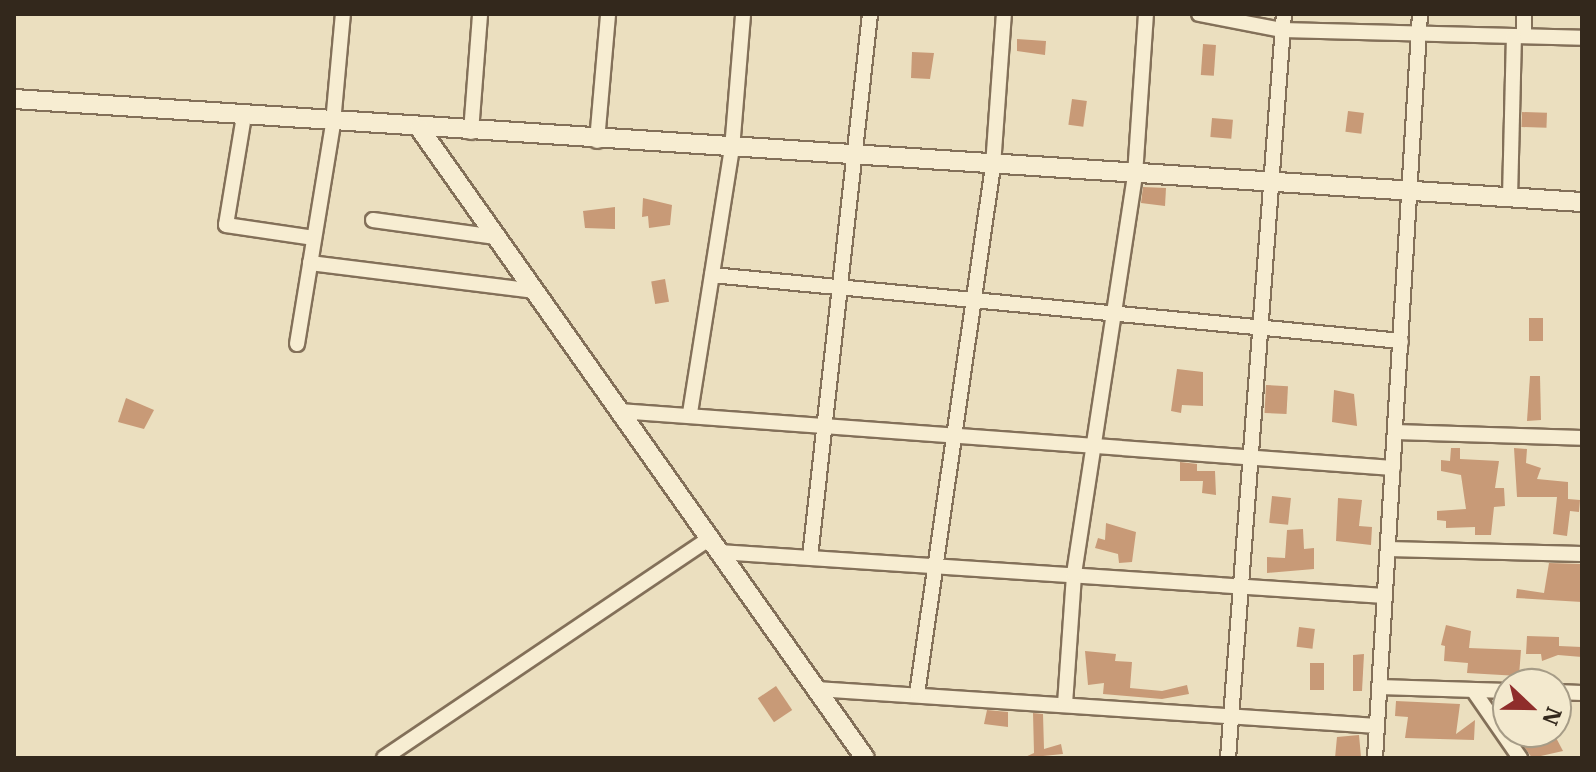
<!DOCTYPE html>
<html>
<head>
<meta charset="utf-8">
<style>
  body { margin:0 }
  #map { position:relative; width:1596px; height:772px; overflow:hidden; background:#ebdfbf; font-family:"IBM Plex Serif",serif }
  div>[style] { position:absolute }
  .building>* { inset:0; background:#c89a77; transform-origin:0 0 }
  .roads { filter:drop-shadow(2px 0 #837059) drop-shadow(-2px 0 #837059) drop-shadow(0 2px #837059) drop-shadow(0 -2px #837059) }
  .street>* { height:14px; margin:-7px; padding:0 7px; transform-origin:7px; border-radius:7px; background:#f7edd2 }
  .secondary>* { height:18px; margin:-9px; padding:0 9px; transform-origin:9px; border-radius:9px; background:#f7edd2 }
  span { translate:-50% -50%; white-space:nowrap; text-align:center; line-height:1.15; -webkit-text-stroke:7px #f3e9ce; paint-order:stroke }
  .frame { position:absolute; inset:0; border:16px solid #33281c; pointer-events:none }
  .north { position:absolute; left:1492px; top:668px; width:80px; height:80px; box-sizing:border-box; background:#f3e9ce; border:2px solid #a69c87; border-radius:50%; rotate:112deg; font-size:22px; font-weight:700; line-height:32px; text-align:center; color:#33281c }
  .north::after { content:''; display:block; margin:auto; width:28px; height:36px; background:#8f2d2b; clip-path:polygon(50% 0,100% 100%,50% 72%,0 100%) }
</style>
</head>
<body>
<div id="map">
  <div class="building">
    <div style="clip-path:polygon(1017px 39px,1046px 41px,1045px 55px,1017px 51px)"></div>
    <div style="left:1203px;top:44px;width:13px;height:31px;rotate:4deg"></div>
    <div style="clip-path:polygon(912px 52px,934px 53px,930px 79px,911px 78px)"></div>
    <div style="left:1072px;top:99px;width:15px;height:26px;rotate:8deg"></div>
    <div style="left:1348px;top:111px;width:16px;height:21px;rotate:7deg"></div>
    <div style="left:1522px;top:112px;width:25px;height:15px;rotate:2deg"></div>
    <div style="left:1212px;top:118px;width:21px;height:19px;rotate:5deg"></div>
    <div style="clip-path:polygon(1143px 187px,1166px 188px,1165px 206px,1141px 203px)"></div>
    <div style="clip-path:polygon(643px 198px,672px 205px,670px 225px,649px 228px,648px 216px,642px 217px)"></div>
    <div style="clip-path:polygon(615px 207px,615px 229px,585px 228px,583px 211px)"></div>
    <div style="left:665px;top:279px;width:23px;height:14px;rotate:80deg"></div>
    <div style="left:1529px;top:318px;width:14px;height:23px"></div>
    <div style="clip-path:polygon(1177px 369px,1203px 372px,1203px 406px,1182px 405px,1181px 413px,1171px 411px)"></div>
    <div style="clip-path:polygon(1530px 376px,1540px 376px,1541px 420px,1527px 421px)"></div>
    <div style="left:1266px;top:385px;width:22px;height:28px;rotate:3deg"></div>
    <div style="clip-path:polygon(1334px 390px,1354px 394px,1357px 426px,1332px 422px)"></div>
    <div style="clip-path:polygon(126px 398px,154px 410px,144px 429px,118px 422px)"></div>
    <div style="clip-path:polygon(1451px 448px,1460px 448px,1460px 459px,1499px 461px,1495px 488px,1504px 488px,1505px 506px,1494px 507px,1491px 535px,1475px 535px,1475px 527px,1446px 528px,1446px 521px,1437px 520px,1437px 511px,1466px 509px,1461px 475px,1441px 471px,1441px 460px,1450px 461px)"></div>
    <div style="clip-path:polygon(1514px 448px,1527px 449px,1526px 463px,1541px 468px,1537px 479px,1568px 482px,1568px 499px,1580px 500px,1579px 512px,1570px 511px,1567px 536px,1553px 534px,1557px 497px,1517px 497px)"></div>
    <div style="clip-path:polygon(1180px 462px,1197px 464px,1197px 471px,1215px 471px,1216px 495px,1202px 493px,1203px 481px,1180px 481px)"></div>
    <div style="left:1272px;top:496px;width:19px;height:27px;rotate:6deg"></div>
    <div style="clip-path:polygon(1338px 498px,1362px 500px,1359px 526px,1372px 527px,1371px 545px,1336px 541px)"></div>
    <div style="clip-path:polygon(1106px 523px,1136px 532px,1132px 562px,1119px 563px,1118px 554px,1095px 548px,1098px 538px,1105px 540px)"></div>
    <div style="clip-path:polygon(1303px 529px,1304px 549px,1314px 548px,1314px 569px,1267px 573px,1267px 557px,1285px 558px,1287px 530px)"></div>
    <div style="clip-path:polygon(1549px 563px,1582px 564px,1582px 602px,1516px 598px,1517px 589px,1544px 593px)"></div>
    <div style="clip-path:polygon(1446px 625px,1471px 631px,1469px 648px,1521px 650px,1519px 676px,1467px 673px,1468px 663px,1444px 661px,1445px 646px,1441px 645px)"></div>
    <div style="left:1299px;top:627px;width:16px;height:20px;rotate:7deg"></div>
    <div style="clip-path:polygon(1527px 636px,1559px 637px,1559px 646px,1582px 647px,1582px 657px,1558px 655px,1542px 661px,1541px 654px,1526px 654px)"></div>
    <div style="clip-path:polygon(1085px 651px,1116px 654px,1115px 661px,1132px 662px,1130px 688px,1162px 691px,1187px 685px,1189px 694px,1162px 699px,1103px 694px,1104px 683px,1088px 685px)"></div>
    <div style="clip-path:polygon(1364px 654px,1362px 691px,1353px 691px,1353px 655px)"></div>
    <div style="left:1310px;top:663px;width:14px;height:27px"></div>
    <div style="left:776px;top:686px;width:29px;height:22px;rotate:56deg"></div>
    <div style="clip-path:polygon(1396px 701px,1460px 704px,1456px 734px,1475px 720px,1474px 740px,1405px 738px,1408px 717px,1395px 716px)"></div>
    <div style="clip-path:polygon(987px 710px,1008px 712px,1008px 727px,984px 724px)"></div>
    <div style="clip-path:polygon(1033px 713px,1043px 714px,1044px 749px,1061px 744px,1063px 754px,1023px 758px,1034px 753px)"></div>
    <div style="clip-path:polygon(1514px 732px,1553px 732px,1563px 751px,1532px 758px)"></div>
    <div style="clip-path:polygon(1359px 735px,1361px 757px,1335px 758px,1337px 737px)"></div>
  </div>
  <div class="roads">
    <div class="street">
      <div style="left:1199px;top:14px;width:85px;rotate:10.9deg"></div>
      <div style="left:1282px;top:30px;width:300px;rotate:1.5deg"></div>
      <div style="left:1524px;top:36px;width:22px;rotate:-90deg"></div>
      <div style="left:244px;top:116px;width:110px;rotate:99.4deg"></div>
      <div style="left:226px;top:225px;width:89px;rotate:8.4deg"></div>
      <div style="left:471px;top:132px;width:118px;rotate:-85.6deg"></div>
      <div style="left:597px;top:141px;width:127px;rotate:-85deg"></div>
      <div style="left:1510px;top:198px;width:162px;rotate:-88.6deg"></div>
      <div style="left:373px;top:220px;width:124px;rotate:7.9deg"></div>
      <div style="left:310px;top:263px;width:227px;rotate:7.1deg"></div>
      <div style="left:712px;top:275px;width:692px;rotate:5.47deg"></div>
      <div style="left:297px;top:344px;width:224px;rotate:-80.7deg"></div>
      <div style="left:333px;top:123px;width:109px;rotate:-84.8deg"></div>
      <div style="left:619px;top:411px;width:776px;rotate:4.21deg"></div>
      <div style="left:690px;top:413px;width:267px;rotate:-81deg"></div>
      <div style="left:732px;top:149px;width:135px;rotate:-85.3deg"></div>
      <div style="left:1395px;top:432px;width:187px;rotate:1.8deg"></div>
      <div style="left:1388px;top:549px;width:194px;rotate:1.5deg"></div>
      <div style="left:719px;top:552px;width:667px;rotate:3.78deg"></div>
      <div style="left:810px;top:557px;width:546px;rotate:-83.69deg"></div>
      <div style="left:1379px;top:687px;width:129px;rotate:1.8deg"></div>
      <div style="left:816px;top:689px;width:562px;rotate:3.77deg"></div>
      <div style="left:1473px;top:690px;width:83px;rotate:55.3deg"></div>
      <div style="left:1556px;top:692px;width:26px;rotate:2deg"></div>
      <div style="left:917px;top:694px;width:533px;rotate:-81.81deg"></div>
      <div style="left:993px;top:166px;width:152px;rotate:-85.9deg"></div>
      <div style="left:1065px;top:704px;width:130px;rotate:-86deg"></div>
      <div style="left:1074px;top:574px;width:404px;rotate:-81.3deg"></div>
      <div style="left:1135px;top:175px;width:161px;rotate:-86.1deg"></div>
      <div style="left:384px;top:758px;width:392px;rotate:-34deg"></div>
      <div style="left:1228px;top:758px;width:746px;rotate:-85.7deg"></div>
      <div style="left:1375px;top:758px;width:745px;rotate:-86.54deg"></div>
    </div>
    <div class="secondary">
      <div style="left:14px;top:99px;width:1571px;rotate:3.76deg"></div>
      <div style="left:420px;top:129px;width:770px;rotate:54.72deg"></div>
    </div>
  </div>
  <div class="frame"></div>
  <div class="north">N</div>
</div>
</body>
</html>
